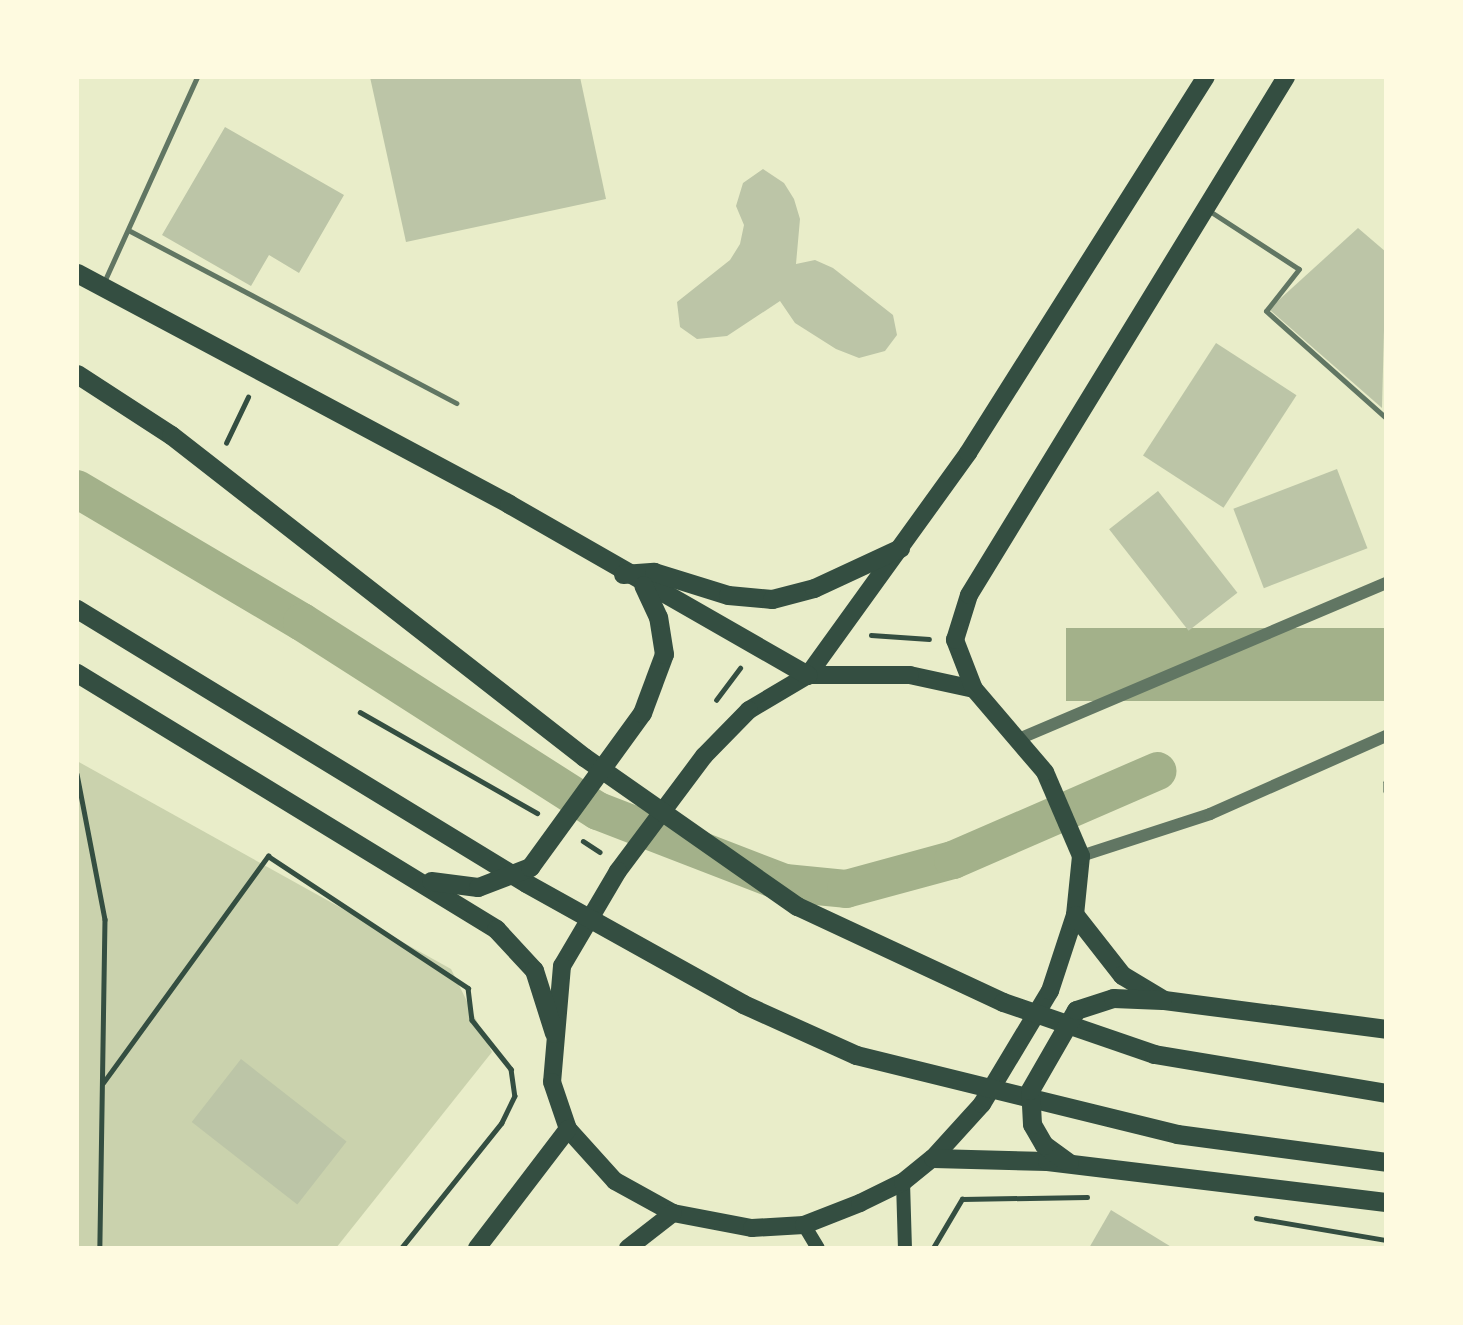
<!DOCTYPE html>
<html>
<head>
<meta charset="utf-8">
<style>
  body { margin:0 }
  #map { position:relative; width:1463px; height:1325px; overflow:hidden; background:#e9edc9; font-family:Manrope,sans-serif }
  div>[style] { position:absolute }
  .green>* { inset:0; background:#cad2ad }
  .water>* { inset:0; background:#a3b18a; transform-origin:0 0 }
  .canal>* { height:38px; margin:-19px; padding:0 19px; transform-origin:19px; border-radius:19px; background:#a3b18a }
  .building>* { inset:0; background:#bcc5a7; transform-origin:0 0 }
  .path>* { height:4.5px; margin:-2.25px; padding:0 2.25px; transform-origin:2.25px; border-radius:2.25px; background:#344e41 }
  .service>* { height:5px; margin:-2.5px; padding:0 2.5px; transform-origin:2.5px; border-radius:2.5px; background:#617663 }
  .tertiary>* { height:12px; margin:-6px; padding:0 6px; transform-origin:6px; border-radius:6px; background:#617663 }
  .secondary>* { height:14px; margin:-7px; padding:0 7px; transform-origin:7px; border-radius:7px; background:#344e41 }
  .primary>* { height:18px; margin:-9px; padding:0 9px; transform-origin:9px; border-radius:9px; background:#344e41 }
  .trunk>* { height:19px; margin:-9.5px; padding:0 9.5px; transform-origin:9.5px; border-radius:9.5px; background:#344e41 }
  span { translate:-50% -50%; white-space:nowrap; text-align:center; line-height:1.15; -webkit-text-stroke:5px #fefae0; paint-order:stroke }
  .frame { position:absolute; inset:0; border:79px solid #fefae0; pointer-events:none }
</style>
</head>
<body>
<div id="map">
  <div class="green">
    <div style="clip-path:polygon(77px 761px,451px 969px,492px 1052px,336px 1248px,77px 1248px)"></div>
  </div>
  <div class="water">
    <div style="left:1386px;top:628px;width:73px;height:320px;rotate:90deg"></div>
  </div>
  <div class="canal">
    <div style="left:77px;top:489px;width:261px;rotate:30.6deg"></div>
    <div style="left:302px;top:622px;width:351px;rotate:32.6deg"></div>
    <div style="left:598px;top:811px;width:200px;rotate:21.1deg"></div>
    <div style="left:785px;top:883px;width:61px;rotate:5.6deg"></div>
    <div style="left:846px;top:889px;width:111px;rotate:-15.2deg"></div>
    <div style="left:953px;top:860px;width:223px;rotate:-23.5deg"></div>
  </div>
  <div class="building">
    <div style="clip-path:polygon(370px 77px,580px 77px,606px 199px,406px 242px)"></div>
    <div style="clip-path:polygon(225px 127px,344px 195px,299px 273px,269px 255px,251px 286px,162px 235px)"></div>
    <div style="clip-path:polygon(763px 169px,784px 183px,794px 199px,800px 219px,796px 264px,815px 260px,833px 268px,893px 315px,897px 335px,885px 351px,859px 358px,836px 349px,795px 323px,780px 301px,727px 336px,697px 339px,680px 327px,677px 302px,730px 260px,740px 244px,744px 225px,736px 206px,743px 183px)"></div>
    <div style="clip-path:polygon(1358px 228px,1386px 252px,1382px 408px,1269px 309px)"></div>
    <div style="left:1216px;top:343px;width:96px;height:134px;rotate:33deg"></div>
    <div style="left:1337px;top:469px;width:85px;height:111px;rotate:69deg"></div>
    <div style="left:1158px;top:491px;width:129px;height:62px;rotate:52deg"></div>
    <div style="left:241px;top:1059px;width:134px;height:80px;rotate:38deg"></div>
    <div style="clip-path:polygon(1111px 1210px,1173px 1248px,1089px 1248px)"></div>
  </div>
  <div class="path">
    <div style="left:226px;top:443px;width:51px;rotate:-64.4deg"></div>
    <div style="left:871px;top:635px;width:58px;rotate:3.9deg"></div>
    <div style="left:716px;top:700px;width:40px;rotate:-53deg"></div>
    <div style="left:360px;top:712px;width:204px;rotate:29.7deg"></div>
    <div style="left:77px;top:774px;width:148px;rotate:79.1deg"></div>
    <div style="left:105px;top:919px;width:329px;rotate:90.9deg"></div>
    <div style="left:1386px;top:782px;width:9px;rotate:90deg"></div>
    <div style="left:583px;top:841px;width:20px;rotate:33deg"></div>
    <div style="left:103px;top:1083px;width:281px;rotate:-54deg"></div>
    <div style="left:268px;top:856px;width:240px;rotate:33.4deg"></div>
    <div style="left:468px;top:988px;width:32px;rotate:83deg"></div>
    <div style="left:472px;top:1020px;width:63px;rotate:51.5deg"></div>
    <div style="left:511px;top:1069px;width:27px;rotate:82deg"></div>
    <div style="left:515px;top:1096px;width:30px;rotate:116deg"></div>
    <div style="left:502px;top:1123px;width:160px;rotate:128.7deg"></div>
    <div style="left:1256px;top:1218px;width:132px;rotate:9.6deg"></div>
    <div style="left:933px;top:1248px;width:57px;rotate:-59.4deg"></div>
    <div style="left:962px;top:1199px;width:125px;rotate:-0.9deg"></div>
  </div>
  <div class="service">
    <div style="left:1208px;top:210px;width:108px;rotate:33deg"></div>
    <div style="left:1299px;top:269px;width:53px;rotate:128.2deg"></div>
    <div style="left:1266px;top:311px;width:161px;rotate:41.7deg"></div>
    <div style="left:130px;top:231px;width:369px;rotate:27.8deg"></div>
    <div style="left:104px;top:282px;width:225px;rotate:-65.6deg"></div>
  </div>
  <div class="tertiary">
    <div style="left:1021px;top:738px;width:397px;rotate:-23deg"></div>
    <div style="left:1081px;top:856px;width:136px;rotate:-18deg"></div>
    <div style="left:1210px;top:814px;width:193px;rotate:-23.9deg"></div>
  </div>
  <div class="secondary">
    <div style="left:903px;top:1182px;width:66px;rotate:88.3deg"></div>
    <div style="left:804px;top:1225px;width:27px;rotate:59deg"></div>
  </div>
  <div class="primary">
    <div style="left:808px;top:675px;width:274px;rotate:-54.2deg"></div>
    <div style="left:968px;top:453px;width:445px;rotate:-57.7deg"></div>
    <div style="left:974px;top:689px;width:66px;rotate:-167.7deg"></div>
    <div style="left:910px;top:675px;width:102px;rotate:180deg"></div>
    <div style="left:808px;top:675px;width:69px;rotate:149.3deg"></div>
    <div style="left:749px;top:710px;width:64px;rotate:134.4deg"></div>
    <div style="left:704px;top:756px;width:144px;rotate:126.8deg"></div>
    <div style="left:618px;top:871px;width:110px;rotate:120.5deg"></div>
    <div style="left:562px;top:966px;width:116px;rotate:94.9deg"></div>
    <div style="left:552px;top:1082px;width:50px;rotate:71.2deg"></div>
    <div style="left:568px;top:1129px;width:70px;rotate:47.9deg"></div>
    <div style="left:615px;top:1181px;width:66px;rotate:28.9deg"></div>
    <div style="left:673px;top:1213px;width:80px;rotate:10.8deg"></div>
    <div style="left:752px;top:1228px;width:52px;rotate:-3.3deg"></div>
    <div style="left:804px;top:1225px;width:60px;rotate:-21.4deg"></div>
    <div style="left:860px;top:1203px;width:48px;rotate:-26deg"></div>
    <div style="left:903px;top:1182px;width:38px;rotate:-39deg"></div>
    <div style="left:933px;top:1158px;width:73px;rotate:-47.8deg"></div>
    <div style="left:982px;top:1104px;width:132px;rotate:-59deg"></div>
    <div style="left:1050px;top:991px;width:80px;rotate:-71.8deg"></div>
    <div style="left:1075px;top:915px;width:59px;rotate:-84.2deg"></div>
    <div style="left:1081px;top:856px;width:91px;rotate:-113.2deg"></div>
    <div style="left:1045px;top:772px;width:109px;rotate:-130.5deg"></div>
    <div style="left:974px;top:689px;width:53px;rotate:-111.2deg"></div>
    <div style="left:955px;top:640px;width:47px;rotate:-72.7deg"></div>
    <div style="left:969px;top:595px;width:607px;rotate:-58.53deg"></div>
    <div style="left:477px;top:1248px;width:150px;rotate:-52.6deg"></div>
    <div style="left:628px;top:1248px;width:57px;rotate:-37.9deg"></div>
  </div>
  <div class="trunk">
    <div style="left:77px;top:273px;width:490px;rotate:28.1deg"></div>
    <div style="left:509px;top:504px;width:344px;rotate:29.8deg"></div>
    <div style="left:77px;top:374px;width:112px;rotate:33deg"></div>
    <div style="left:171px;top:435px;width:524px;rotate:37.94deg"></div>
    <div style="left:584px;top:757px;width:260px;rotate:35deg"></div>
    <div style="left:797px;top:906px;width:227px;rotate:25deg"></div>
    <div style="left:1003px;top:1002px;width:160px;rotate:19deg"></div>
    <div style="left:1154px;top:1054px;width:235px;rotate:9.5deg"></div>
    <div style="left:623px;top:574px;width:31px;rotate:-4deg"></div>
    <div style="left:654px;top:572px;width:77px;rotate:17.3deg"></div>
    <div style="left:728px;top:595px;width:44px;rotate:5.2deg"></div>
    <div style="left:772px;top:599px;width:43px;rotate:-14.7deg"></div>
    <div style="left:814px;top:588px;width:95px;rotate:-24.9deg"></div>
    <div style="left:77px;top:609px;width:526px;rotate:31.39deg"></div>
    <div style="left:526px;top:883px;width:248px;rotate:29.1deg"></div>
    <div style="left:743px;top:1004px;width:124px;rotate:24.3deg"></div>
    <div style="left:856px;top:1055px;width:331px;rotate:13.8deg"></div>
    <div style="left:1177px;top:1134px;width:211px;rotate:7.6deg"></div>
    <div style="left:77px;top:673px;width:491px;rotate:31.4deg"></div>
    <div style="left:496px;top:929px;width:56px;rotate:47.2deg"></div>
    <div style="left:534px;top:970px;width:66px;rotate:72.4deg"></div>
    <div style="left:431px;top:881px;width:47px;rotate:7.3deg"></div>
    <div style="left:478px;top:887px;width:56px;rotate:-21deg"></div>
    <div style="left:530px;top:867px;width:190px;rotate:-54deg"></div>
    <div style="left:642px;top:713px;width:63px;rotate:-69.6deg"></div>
    <div style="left:664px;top:654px;width:37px;rotate:-99deg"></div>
    <div style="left:658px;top:617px;width:35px;rotate:-115deg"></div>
    <div style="left:1075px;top:915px;width:76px;rotate:51.9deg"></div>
    <div style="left:1122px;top:975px;width:49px;rotate:30.8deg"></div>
    <div style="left:1164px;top:1000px;width:224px;rotate:7.4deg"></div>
    <div style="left:933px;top:1158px;width:114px;rotate:1.5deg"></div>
    <div style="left:1047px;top:1161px;width:341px;rotate:6.9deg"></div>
    <div style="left:1069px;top:1163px;width:31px;rotate:-144deg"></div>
    <div style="left:1044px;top:1145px;width:24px;rotate:-120deg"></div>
    <div style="left:1032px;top:1124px;width:34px;rotate:-93deg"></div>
    <div style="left:1030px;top:1090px;width:92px;rotate:-60.1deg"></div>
    <div style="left:1076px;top:1010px;width:39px;rotate:-18deg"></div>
    <div style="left:1113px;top:998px;width:49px;rotate:2.3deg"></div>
  </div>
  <div class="frame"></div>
</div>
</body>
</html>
